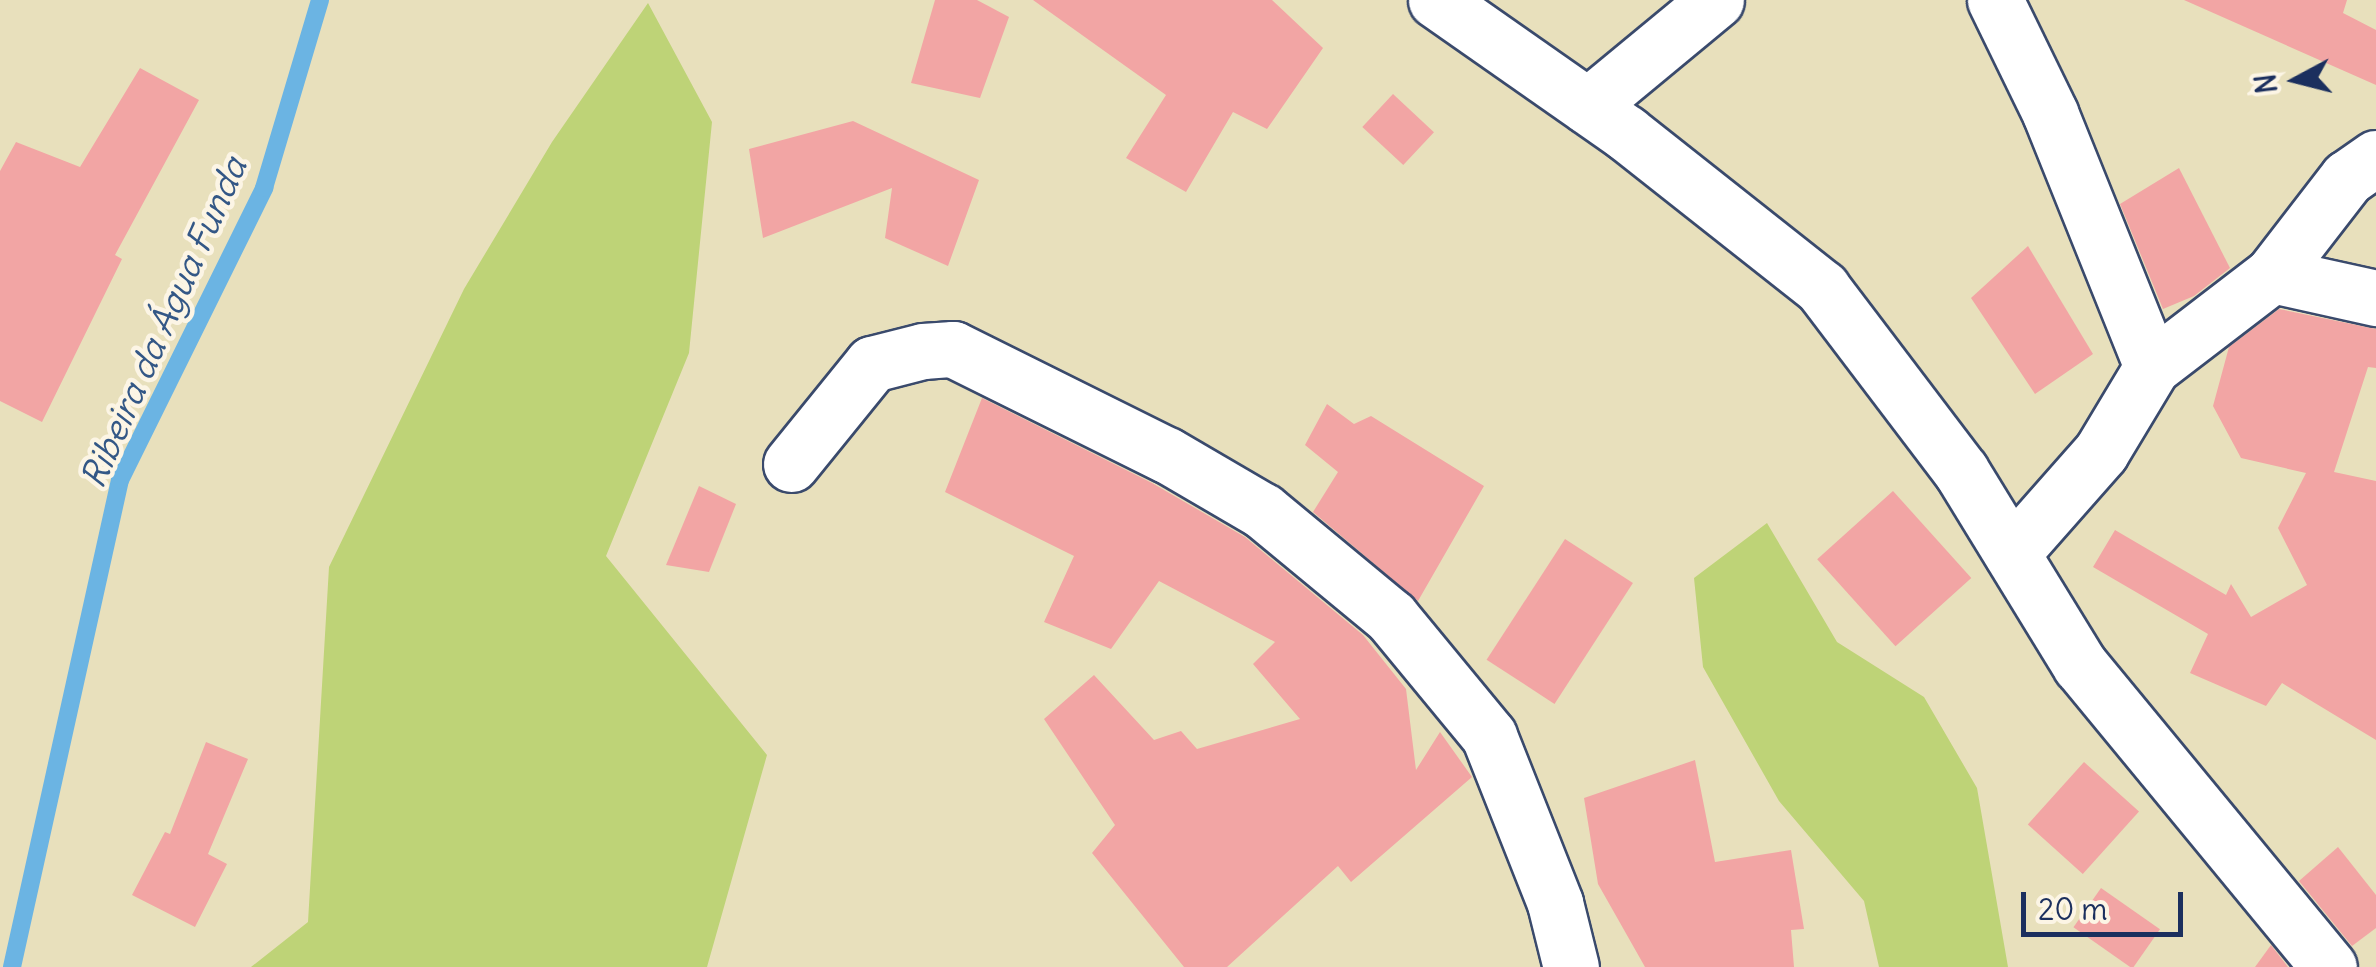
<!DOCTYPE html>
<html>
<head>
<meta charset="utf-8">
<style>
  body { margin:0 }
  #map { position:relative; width:2376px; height:967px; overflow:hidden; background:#e8e0bc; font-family:Delius,sans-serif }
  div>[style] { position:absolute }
  .green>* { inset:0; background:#bed377 }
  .stream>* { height:18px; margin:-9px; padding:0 9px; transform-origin:9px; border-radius:9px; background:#6bb4e3 }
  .building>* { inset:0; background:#f2a5a4; transform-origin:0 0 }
  .roads { filter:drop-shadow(2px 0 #3a4a6c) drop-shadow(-2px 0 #3a4a6c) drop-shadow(0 2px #3a4a6c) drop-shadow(0 -2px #3a4a6c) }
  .minor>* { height:55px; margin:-27.5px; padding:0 27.5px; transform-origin:27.5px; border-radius:27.5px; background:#fff }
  span { translate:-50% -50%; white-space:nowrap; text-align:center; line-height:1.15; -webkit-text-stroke:9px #fcf5e5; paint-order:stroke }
  .water-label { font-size:35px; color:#335786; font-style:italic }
  .north { position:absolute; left:2246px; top:30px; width:100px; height:100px; -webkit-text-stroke:8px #fcf5e5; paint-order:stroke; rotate:263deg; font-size:28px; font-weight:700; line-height:40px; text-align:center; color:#1b2f5e }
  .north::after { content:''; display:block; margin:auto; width:35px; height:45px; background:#1b2f5e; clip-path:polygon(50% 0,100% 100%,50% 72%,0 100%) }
  .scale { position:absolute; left:2021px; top:892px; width:162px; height:45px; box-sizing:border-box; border:5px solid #1b2f5e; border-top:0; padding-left:12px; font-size:30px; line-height:35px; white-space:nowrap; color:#1b2f5e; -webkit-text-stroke:8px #fcf5e5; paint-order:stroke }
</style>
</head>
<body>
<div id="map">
  <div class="green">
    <div style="clip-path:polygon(648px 3px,712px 122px,689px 353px,606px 556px,767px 755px,707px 967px,251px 967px,308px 922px,329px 567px,464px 289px,552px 142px)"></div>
    <div style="clip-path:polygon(1767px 523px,1837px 642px,1924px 697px,1977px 788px,2008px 967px,1879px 967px,1864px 901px,1779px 801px,1703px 667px,1694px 578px)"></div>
  </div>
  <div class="stream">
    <div style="left:12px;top:967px;width:499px;rotate:-77.5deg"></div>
    <div style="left:120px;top:480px;width:326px;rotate:-63.7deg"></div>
    <div style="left:264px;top:188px;width:196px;rotate:-73.4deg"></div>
  </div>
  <div class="building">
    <div style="clip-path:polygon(935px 0,977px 0,1009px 17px,980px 98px,911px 83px)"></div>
    <div style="clip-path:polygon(1033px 0,1272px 0,1323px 48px,1267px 129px,1233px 112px,1186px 192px,1126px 158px,1166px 95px)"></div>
    <div style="clip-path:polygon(2184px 0,2347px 0,2343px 13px,2376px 30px,2376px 85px)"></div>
    <div style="clip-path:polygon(140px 68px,199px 100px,115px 255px,122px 259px,42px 422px,0 401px,0 171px,16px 142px,80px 167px)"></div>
    <div style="left:1393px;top:94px;width:56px;height:45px;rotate:43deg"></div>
    <div style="clip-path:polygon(853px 121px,979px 180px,948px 266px,885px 238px,892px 188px,763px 238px,749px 149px)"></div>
    <div style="clip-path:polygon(2179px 168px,2230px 268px,2194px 296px,2163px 309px,2120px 204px)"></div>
    <div style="clip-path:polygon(2028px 246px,2093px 354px,2035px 394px,1971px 298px)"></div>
    <div style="clip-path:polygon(2279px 309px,2376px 329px,2376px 368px,2368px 367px,2334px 472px,2376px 481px,2376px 740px,2282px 683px,2266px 706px,2190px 673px,2208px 634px,2093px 567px,2115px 530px,2226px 595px,2231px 584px,2251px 617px,2307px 585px,2278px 528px,2306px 473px,2241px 458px,2213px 406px,2229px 347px)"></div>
    <div style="clip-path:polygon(982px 398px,1152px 483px,1245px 537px,1363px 635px,1406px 689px,1416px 770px,1440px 732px,1472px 777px,1351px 882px,1338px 866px,1227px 967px,1184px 967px,1092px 853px,1115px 825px,1044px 719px,1094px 675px,1154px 740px,1181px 731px,1197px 749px,1300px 719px,1253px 664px,1275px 642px,1159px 581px,1111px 649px,1044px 622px,1074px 556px,945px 492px)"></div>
    <div style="clip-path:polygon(1327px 404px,1354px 424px,1371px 416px,1484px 486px,1418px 601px,1313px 512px,1338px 472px,1305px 445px)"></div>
    <div style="clip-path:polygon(699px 486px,736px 504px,709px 572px,666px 565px)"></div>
    <div style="left:1893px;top:491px;width:117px;height:102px;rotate:48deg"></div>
    <div style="left:1565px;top:539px;width:81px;height:144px;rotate:33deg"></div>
    <div style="clip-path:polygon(206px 742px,248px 759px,208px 854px,227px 864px,195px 927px,132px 895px,165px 832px,170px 834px)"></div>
    <div style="clip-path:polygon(1695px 760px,1715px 862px,1791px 850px,1804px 929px,1791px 930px,1794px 967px,1645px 967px,1598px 884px,1584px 798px)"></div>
    <div style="left:2084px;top:762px;width:74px;height:84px;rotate:42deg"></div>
    <div style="clip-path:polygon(2338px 847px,2376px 895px,2376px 928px,2352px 946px,2299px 881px)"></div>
    <div style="left:2101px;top:888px;width:72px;height:48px;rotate:35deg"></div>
    <div style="clip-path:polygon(2271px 945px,2288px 967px,2255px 967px)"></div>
  </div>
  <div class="roads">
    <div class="minor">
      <div style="left:1436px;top:0;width:232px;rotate:35deg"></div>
      <div style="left:1626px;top:133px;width:250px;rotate:38.3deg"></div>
      <div style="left:1822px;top:288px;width:230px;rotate:52.8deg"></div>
      <div style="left:1961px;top:471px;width:228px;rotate:58.5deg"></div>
      <div style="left:2080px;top:665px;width:391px;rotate:50.5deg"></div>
      <div style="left:1995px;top:0;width:126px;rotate:64deg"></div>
      <div style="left:2050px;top:113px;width:274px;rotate:68.1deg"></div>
      <div style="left:2152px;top:367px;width:99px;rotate:121deg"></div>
      <div style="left:2101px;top:452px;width:135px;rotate:131.4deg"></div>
      <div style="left:1588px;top:106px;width:166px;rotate:-39.6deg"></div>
      <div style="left:2272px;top:275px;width:107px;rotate:12.5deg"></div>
      <div style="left:2152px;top:367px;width:151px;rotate:-37.5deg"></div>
      <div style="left:2272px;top:275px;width:123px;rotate:-52.3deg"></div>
      <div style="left:2347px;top:178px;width:35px;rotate:-35deg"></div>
      <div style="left:791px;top:464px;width:129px;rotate:-51deg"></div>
      <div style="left:872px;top:364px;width:53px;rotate:-14.3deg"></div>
      <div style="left:923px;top:351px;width:30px;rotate:-4deg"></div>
      <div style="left:953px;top:349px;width:239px;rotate:26.4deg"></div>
      <div style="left:1167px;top:455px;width:111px;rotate:30.3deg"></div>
      <div style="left:1263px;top:511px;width:166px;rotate:39.6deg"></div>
      <div style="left:1391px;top:617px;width:154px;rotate:50.5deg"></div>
      <div style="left:1489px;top:736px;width:180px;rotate:68.4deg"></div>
      <div style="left:1555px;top:903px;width:66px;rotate:76deg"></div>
    </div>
  </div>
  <div class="water-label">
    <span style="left:163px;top:322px;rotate:-66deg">Ribeira da Água Funda</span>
  </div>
  <div class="north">N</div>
  <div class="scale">20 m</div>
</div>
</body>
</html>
